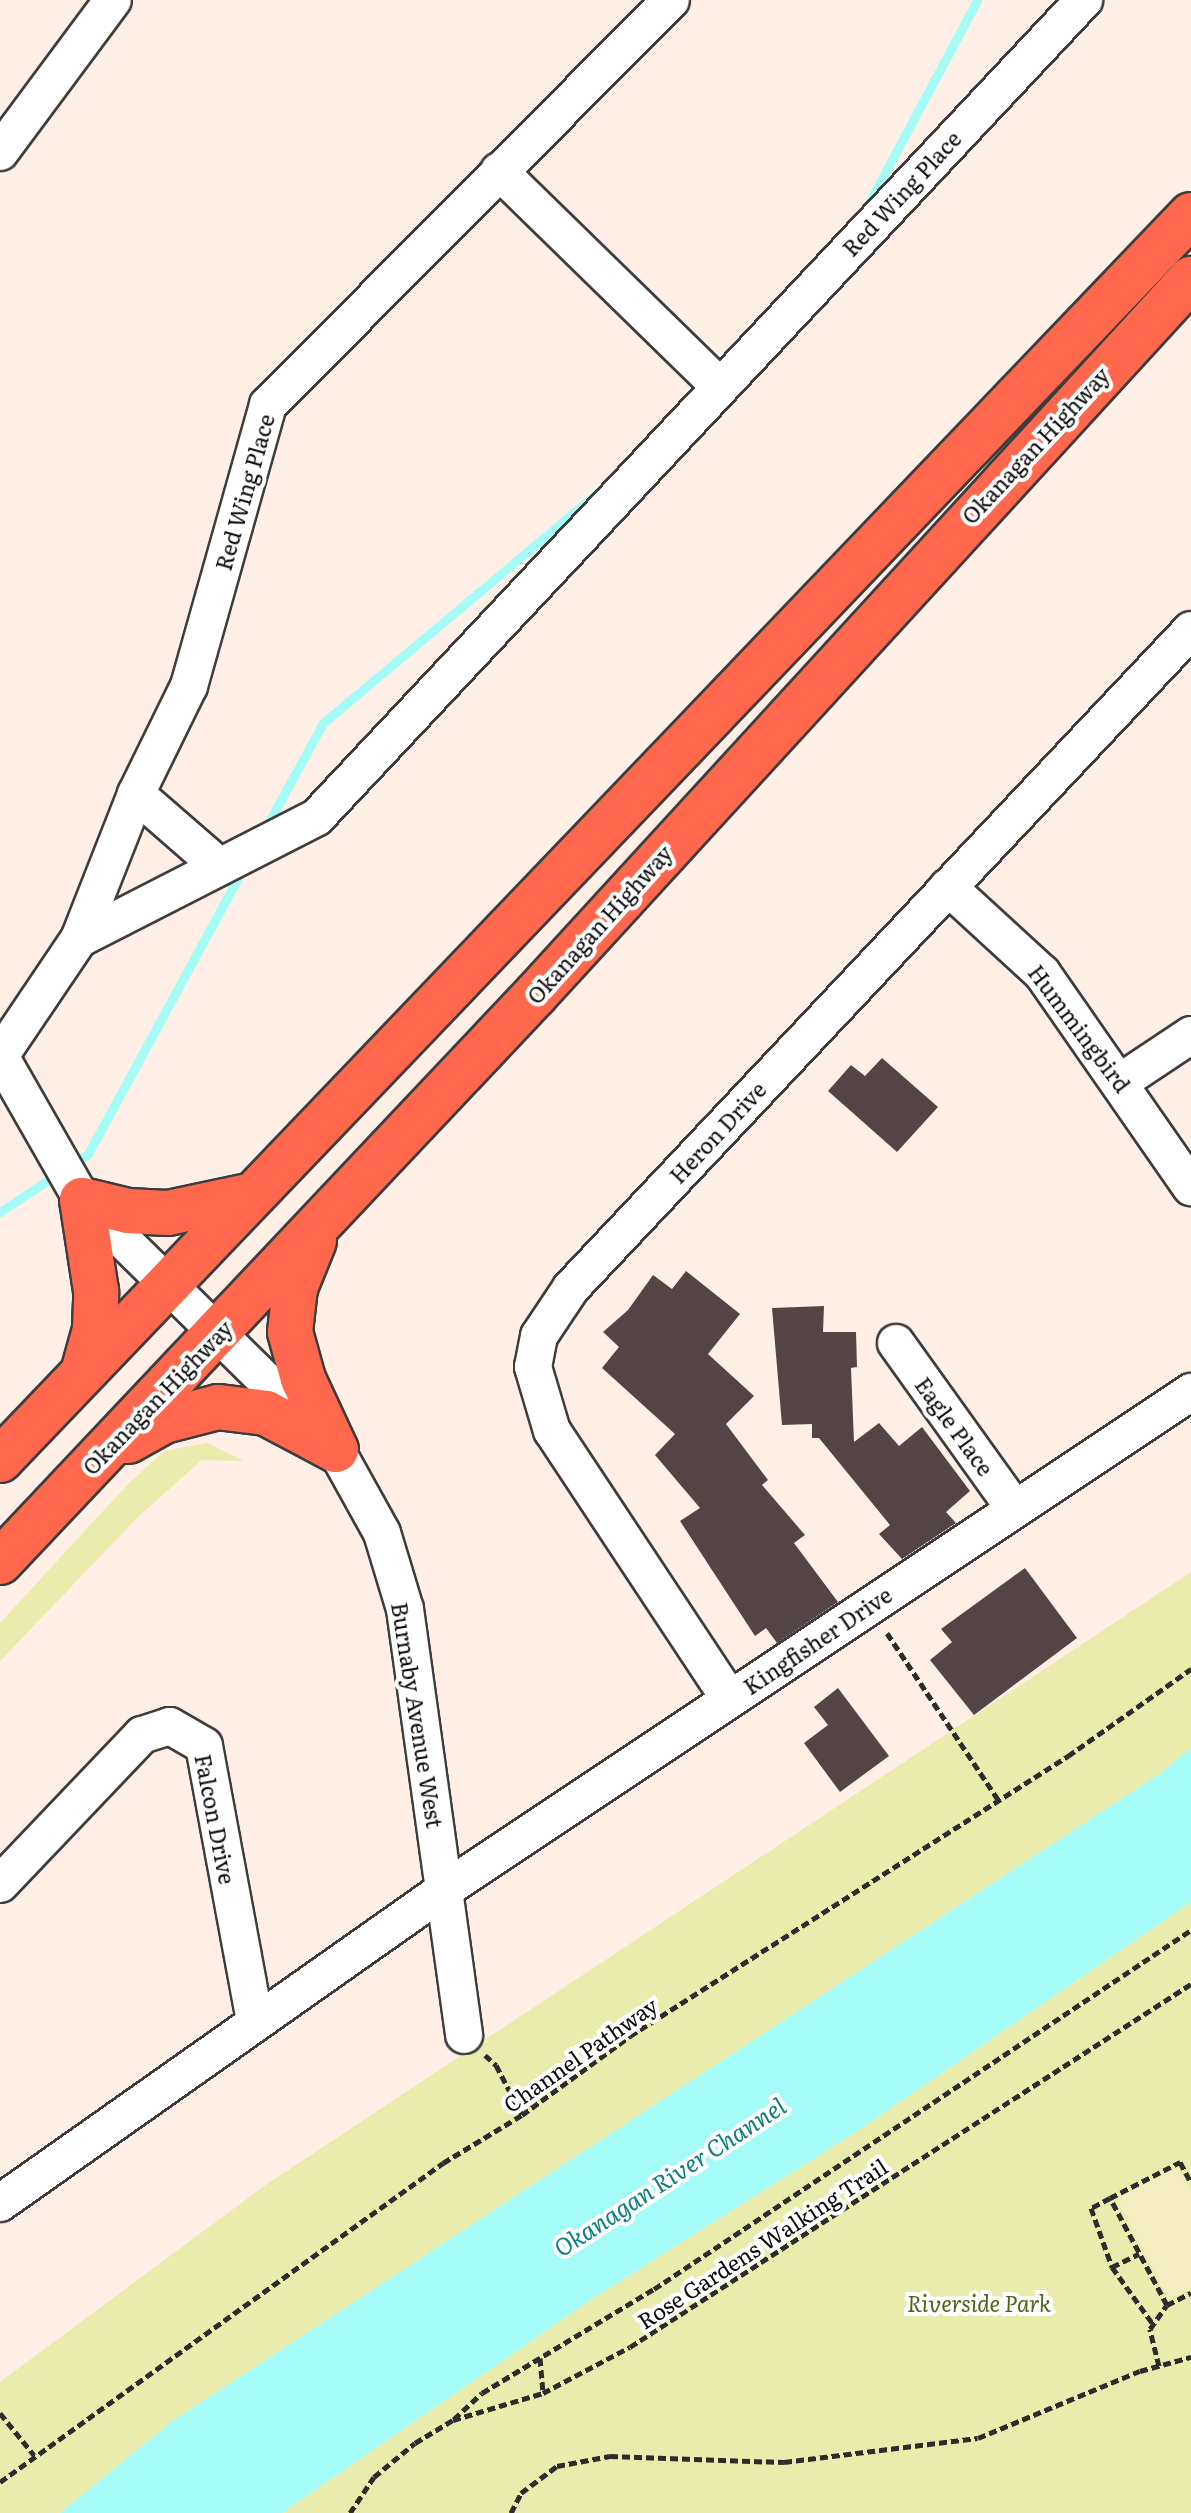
<!DOCTYPE html>
<html>
<head>
<meta charset="utf-8">
<style>
  body { margin:0 }
  #map { position:relative; width:1191px; height:2513px; overflow:hidden; background:#ffefe6; font-family:Literata,serif }
  div>[style] { position:absolute }
  .green>* { inset:0; background:#eaecad }
  .pitch>* { inset:0; background:#f3edc0 }
  .water>* { inset:0; background:#a5fcf6 }
  .stream>* { height:9px; margin:-4.5px; padding:0 4.5px; transform-origin:4.5px; border-radius:4.5px; background:#a5fcf6 }
  .building>* { inset:0; background:#534546 }
  .path>* { height:5px; margin-top:-2.5px; transform-origin:0; background:repeating-linear-gradient(90deg,#2c2c2c 0 8px,transparent 0 12px) }
  .roads { filter:drop-shadow(2px 0 #3d3d3d) drop-shadow(-2px 0 #3d3d3d) drop-shadow(0 2px #3d3d3d) drop-shadow(0 -2px #3d3d3d) }
  .minor>* { height:36px; margin:-18px; padding:0 18px; transform-origin:18px; border-radius:18px; background:#fff }
  .trunk>* { height:44px; margin:-22px; padding:0 22px; transform-origin:22px; border-radius:22px; background:#ff684d }
  span { translate:-50% -50%; white-space:nowrap; text-align:center; line-height:1.15; -webkit-text-stroke:8px #fff; paint-order:stroke }
  .street-label { font-size:22px; color:#0a0a0a }
  .park-label { font-size:22px; color:#4a6616; font-style:italic }
  .water-label { font-size:24px; color:#0b807e; font-style:italic }
</style>
</head>
<body>
<div id="map">
  <div class="green">
    <div style="clip-path:polygon(207px 1443px,244px 1461px,202px 1460px,140px 1515px,0 1661px,0 1623px,128px 1484px,164px 1451px)"></div>
    <div style="clip-path:polygon(1191px 1572px,1191px 1748px,1161px 1773px,171px 2422px,60px 2513px,0 2513px,0 2382px,264px 2186px)"></div>
    <div style="clip-path:polygon(1191px 1902px,1191px 2513px,282px 2513px,592px 2299px,859px 2130px)"></div>
  </div>
  <div class="pitch">
    <div style="clip-path:polygon(1178px 2167px,1191px 2192px,1191px 2289px,1169px 2300px,1116px 2198px)"></div>
  </div>
  <div class="water">
    <div style="clip-path:polygon(1191px 1748px,1191px 1902px,859px 2130px,592px 2299px,282px 2513px,60px 2513px,171px 2422px,1161px 1773px)"></div>
  </div>
  <div class="stream">
    <div style="left:864px;top:212px;width:240px;rotate:-61.9deg"></div>
    <div style="left:265px;top:829px;width:121px;rotate:-61.3deg"></div>
    <div style="left:323px;top:723px;width:364px;rotate:-40deg"></div>
    <div style="left:69px;top:1166px;width:22px;rotate:-32deg"></div>
    <div style="left:88px;top:1154px;width:327px;rotate:-61.5deg"></div>
    <div style="left:0;top:1212px;width:69px;rotate:-33.7deg"></div>
  </div>
  <div class="building">
    <div style="clip-path:polygon(882px 1058px,938px 1107px,897px 1152px,828px 1091px,851px 1065px,865px 1076px)"></div>
    <div style="clip-path:polygon(686px 1271px,740px 1314px,708px 1354px,754px 1396px,726px 1424px,768px 1480px,762px 1485px,805px 1535px,794px 1543px,838px 1602px,777px 1643px,766px 1628px,755px 1636px,680px 1521px,700px 1508px,655px 1455px,675px 1434px,602px 1368px,619px 1347px,603px 1332px,628px 1310px,653px 1275px,672px 1289px)"></div>
    <div style="clip-path:polygon(824px 1306px,823px 1332px,856px 1332px,857px 1367px,851px 1368px,854px 1442px,879px 1423px,899px 1446px,922px 1427px,970px 1491px,946px 1512px,956px 1523px,902px 1559px,879px 1534px,890px 1525px,819px 1438px,812px 1438px,812px 1424px,782px 1425px,772px 1308px)"></div>
    <div style="clip-path:polygon(1025px 1568px,1077px 1638px,974px 1715px,930px 1660px,952px 1642px,941px 1629px)"></div>
    <div style="clip-path:polygon(838px 1688px,889px 1756px,840px 1792px,804px 1743px,828px 1725px,814px 1707px)"></div>
  </div>
  <div class="path">
    <div style="left:887px;top:1633px;width:202px;rotate:56.3deg"></div>
    <div style="left:485px;top:2055px;width:15px;rotate:42deg"></div>
    <div style="left:496px;top:2065px;width:56px;rotate:62.5deg"></div>
    <div style="left:1110px;top:2198px;width:21px;rotate:152deg"></div>
    <div style="left:1091px;top:2208px;width:63px;rotate:70.4deg"></div>
    <div style="left:1112px;top:2267px;width:70px;rotate:54.3deg"></div>
    <div style="left:1112px;top:2267px;width:30px;rotate:-26deg"></div>
    <div style="left:1167px;top:2305px;width:121px;rotate:-118deg"></div>
    <div style="left:1110px;top:2198px;width:79px;rotate:-27.2deg"></div>
    <div style="left:1180px;top:2162px;width:24px;rotate:62deg"></div>
    <div style="left:540px;top:2358px;width:35px;rotate:85deg"></div>
    <div style="left:1159px;top:2366px;width:38px;rotate:-104deg"></div>
    <div style="left:1150px;top:2329px;width:29px;rotate:-55deg"></div>
    <div style="left:1167px;top:2305px;width:27px;rotate:-27deg"></div>
    <div style="left:0;top:2413px;width:54px;rotate:51deg"></div>
    <div style="left:454px;top:2419px;width:38px;rotate:-43deg"></div>
    <div style="left:482px;top:2393px;width:201px;rotate:-31.2deg"></div>
    <div style="left:654px;top:2289px;width:646px;rotate:-33.76deg"></div>
    <div style="left:0;top:2482px;width:546px;rotate:-35.76deg"></div>
    <div style="left:443px;top:2163px;width:92px;rotate:-31.3deg"></div>
    <div style="left:522px;top:2115px;width:134px;rotate:-36.2deg"></div>
    <div style="left:630px;top:2036px;width:520px;rotate:-32.59deg"></div>
    <div style="left:1068px;top:1756px;width:151px;rotate:-35.3deg"></div>
    <div style="left:350px;top:2513px;width:43px;rotate:-56.3deg"></div>
    <div style="left:374px;top:2477px;width:53px;rotate:-39.7deg"></div>
    <div style="left:415px;top:2443px;width:44px;rotate:-31.2deg"></div>
    <div style="left:453px;top:2420px;width:94px;rotate:-16.7deg"></div>
    <div style="left:543px;top:2393px;width:98px;rotate:-27.9deg"></div>
    <div style="left:630px;top:2347px;width:668px;rotate:-32.91deg"></div>
    <div style="left:511px;top:2513px;width:22px;rotate:-63deg"></div>
    <div style="left:521px;top:2493px;width:45px;rotate:-36.9deg"></div>
    <div style="left:557px;top:2466px;width:54px;rotate:-10.7deg"></div>
    <div style="left:610px;top:2456px;width:174px;rotate:2deg"></div>
    <div style="left:784px;top:2462px;width:195px;rotate:-7.1deg"></div>
    <div style="left:978px;top:2438px;width:175px;rotate:-22.5deg"></div>
    <div style="left:1140px;top:2371px;width:53px;rotate:-15.4deg"></div>
  </div>
  <div class="roads">
    <div class="minor">
      <div style="left:0;top:152px;width:189px;rotate:-53.4deg"></div>
      <div style="left:499px;top:171px;width:306px;rotate:44.3deg"></div>
      <div style="left:136px;top:794px;width:111px;rotate:41deg"></div>
      <div style="left:948px;top:887px;width:127px;rotate:42.5deg"></div>
      <div style="left:1042px;top:973px;width:261px;rotate:55.2deg"></div>
      <div style="left:79px;top:939px;width:267px;rotate:-27.1deg"></div>
      <div style="left:317px;top:817px;width:1121px;rotate:-46.81deg"></div>
      <div style="left:0;top:1056px;width:141px;rotate:-56deg"></div>
      <div style="left:79px;top:939px;width:156px;rotate:-68.5deg"></div>
      <div style="left:136px;top:794px;width:120px;rotate:-63.9deg"></div>
      <div style="left:189px;top:686px;width:292px;rotate:-74.3deg"></div>
      <div style="left:268px;top:405px;width:571px;rotate:-45.14deg"></div>
      <div style="left:0;top:1056px;width:166px;rotate:60.3deg"></div>
      <div style="left:82px;top:1200px;width:356px;rotate:44.5deg"></div>
      <div style="left:336px;top:1450px;width:95px;rotate:61deg"></div>
      <div style="left:382px;top:1533px;width:79px;rotate:73.2deg"></div>
      <div style="left:405px;top:1609px;width:430px;rotate:82.1deg"></div>
      <div style="left:1122px;top:1081px;width:83px;rotate:-33.7deg"></div>
      <div style="left:896px;top:1343px;width:204px;rotate:54.4deg"></div>
      <div style="left:729px;top:1698px;width:320px;rotate:-123.5deg"></div>
      <div style="left:552px;top:1431px;width:67px;rotate:-106.5deg"></div>
      <div style="left:533px;top:1367px;width:32px;rotate:-79deg"></div>
      <div style="left:539px;top:1336px;width:58px;rotate:-56.3deg"></div>
      <div style="left:571px;top:1288px;width:904px;rotate:-46.7deg"></div>
      <div style="left:0;top:1884px;width:206px;rotate:-46.4deg"></div>
      <div style="left:142px;top:1735px;width:29px;rotate:-18deg"></div>
      <div style="left:170px;top:1726px;width:39px;rotate:30deg"></div>
      <div style="left:204px;top:1746px;width:279px;rotate:79.5deg"></div>
      <div style="left:0;top:2203px;width:543px;rotate:-35.18deg"></div>
      <div style="left:444px;top:1890px;width:898px;rotate:-33.69deg"></div>
    </div>
    <div class="trunk">
      <div style="left:314px;top:1241px;width:51px;rotate:112deg"></div>
      <div style="left:295px;top:1288px;width:44px;rotate:96.5deg"></div>
      <div style="left:290px;top:1332px;width:49px;rotate:74.5deg"></div>
      <div style="left:303px;top:1379px;width:78px;rotate:65.1deg"></div>
      <div style="left:84px;top:1369px;width:41px;rotate:-74.6deg"></div>
      <div style="left:95px;top:1329px;width:38px;rotate:-88deg"></div>
      <div style="left:96px;top:1291px;width:92px;rotate:-98.7deg"></div>
      <div style="left:82px;top:1200px;width:47px;rotate:13.4deg"></div>
      <div style="left:128px;top:1211px;width:40px;rotate:2.9deg"></div>
      <div style="left:168px;top:1213px;width:83px;rotate:-11.9deg"></div>
      <div style="left:128px;top:1441px;width:41px;rotate:-29.1deg"></div>
      <div style="left:164px;top:1421px;width:56px;rotate:-14.5deg"></div>
      <div style="left:218px;top:1407px;width:48px;rotate:7.1deg"></div>
      <div style="left:266px;top:1413px;width:79px;rotate:27.9deg"></div>
      <div style="left:0;top:1460px;width:1723px;rotate:-46.27deg"></div>
      <div style="left:0;top:1562px;width:781px;rotate:-46.66deg"></div>
      <div style="left:536px;top:994px;width:970px;rotate:-47.51deg"></div>
    </div>
  </div>
  <div class="street-label">
    <span style="left:901px;top:193px;rotate:-47deg">Red Wing Place</span>
    <span style="left:1035px;top:445px;rotate:-47deg">Okanagan Highway</span>
    <span style="left:244px;top:492px;rotate:-74deg">Red Wing Place</span>
    <span style="left:599px;top:924px;rotate:-48deg">Okanagan Highway</span>
    <span style="left:1080px;top:1028px;rotate:53deg">Hummingbird</span>
    <span style="left:717px;top:1132px;rotate:-47deg">Heron Drive</span>
    <span style="left:157px;top:1397px;rotate:-46deg">Okanagan Highway</span>
    <span style="left:955px;top:1426px;rotate:54deg">Eagle Place</span>
    <span style="left:817px;top:1640px;rotate:-34deg">Kingfisher Drive</span>
    <span style="left:418px;top:1715px;rotate:81deg">Burnaby Avenue West</span>
    <span style="left:216px;top:1819px;rotate:79deg">Falcon Drive</span>
    <span style="left:580px;top:2054px;rotate:-35deg">Channel Pathway</span>
    <span style="left:762px;top:2243px;rotate:-33deg">Rose Gardens Walking Trail</span>
  </div>
  <div class="park-label">
    <span style="left:979px;top:2303px">Riverside Park</span>
  </div>
  <div class="water-label">
    <span style="left:669px;top:2176px;rotate:-33deg">Okanagan River Channel</span>
  </div>
</div>
</body>
</html>
